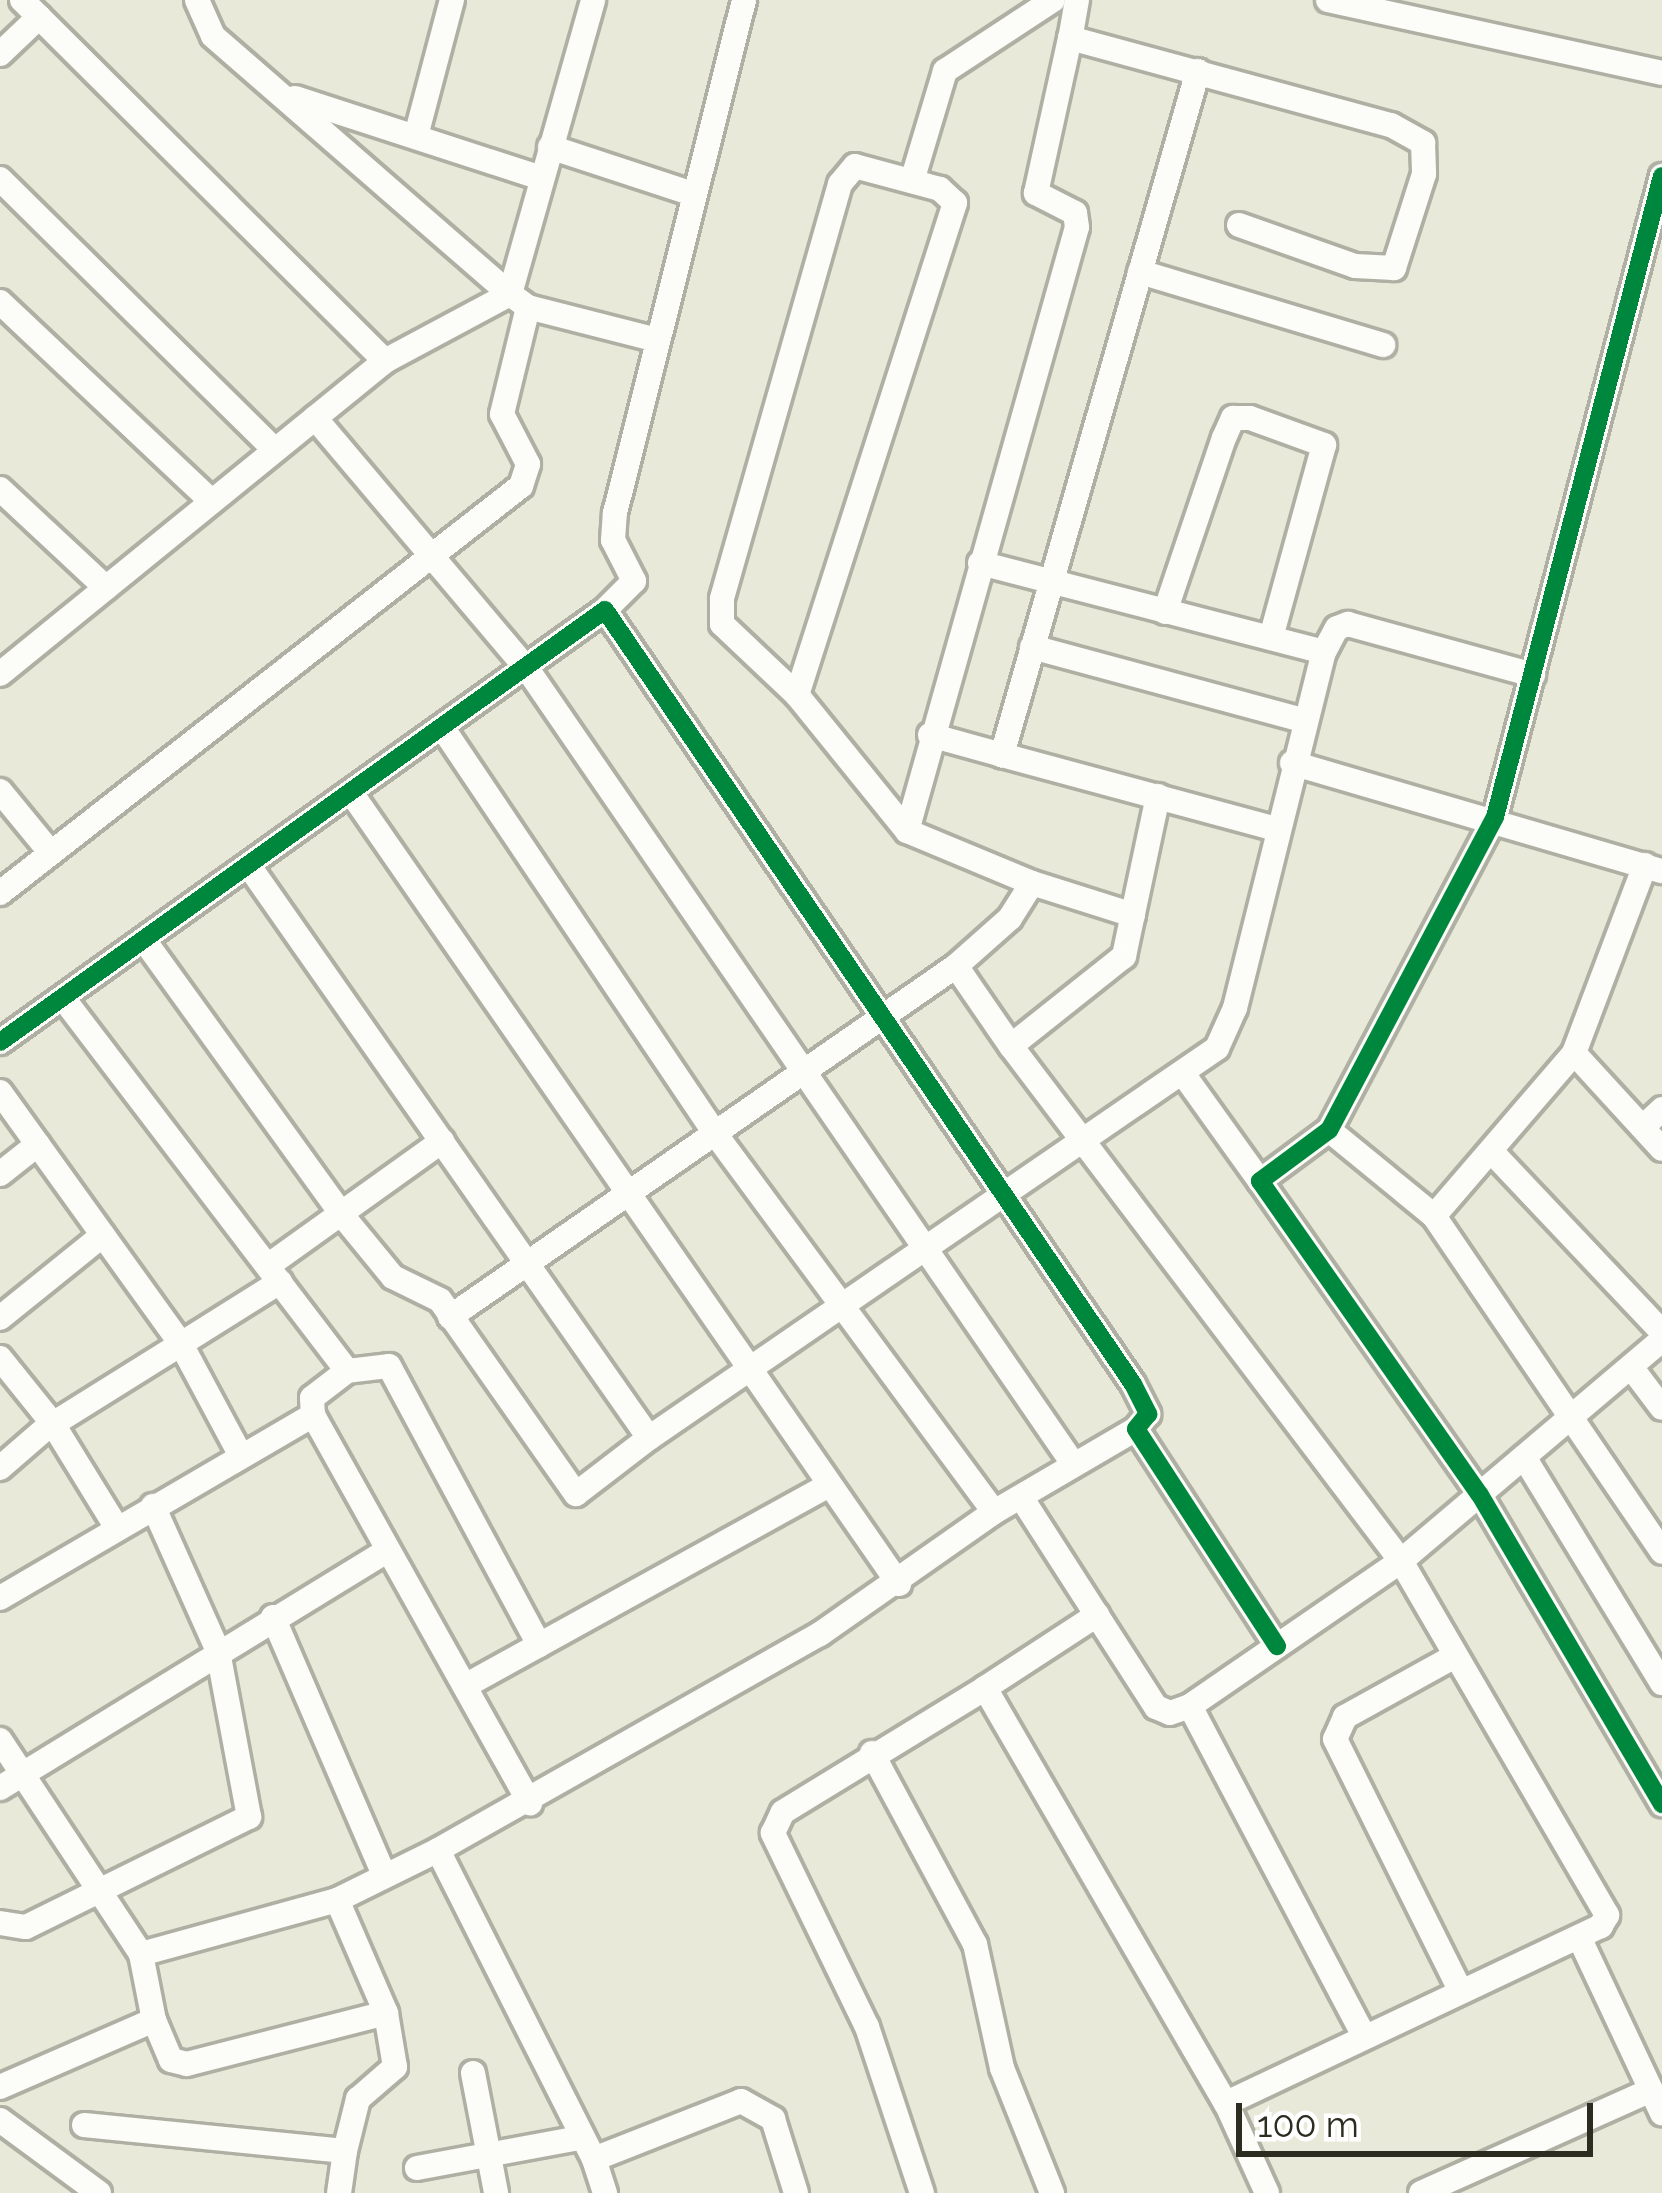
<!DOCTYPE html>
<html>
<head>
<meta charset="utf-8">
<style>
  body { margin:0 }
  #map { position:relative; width:1662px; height:2193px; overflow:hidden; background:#e8e9d8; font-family:Raleway,sans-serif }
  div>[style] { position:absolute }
  .roads { filter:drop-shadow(3px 0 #afb0a3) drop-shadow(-3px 0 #afb0a3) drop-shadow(0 3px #afb0a3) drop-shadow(0 -3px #afb0a3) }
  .minor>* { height:24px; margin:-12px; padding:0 12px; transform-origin:12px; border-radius:12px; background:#fcfcf9 }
  .cycleway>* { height:18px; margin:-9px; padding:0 9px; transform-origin:9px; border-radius:9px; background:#00873e }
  span { translate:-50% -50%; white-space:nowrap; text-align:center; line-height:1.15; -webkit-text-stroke:9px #fff; paint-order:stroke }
  .scale { position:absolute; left:1236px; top:2103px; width:357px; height:54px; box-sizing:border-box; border:6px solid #2c2c21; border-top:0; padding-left:15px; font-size:36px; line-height:42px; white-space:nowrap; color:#2c2c21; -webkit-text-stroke:9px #fff; paint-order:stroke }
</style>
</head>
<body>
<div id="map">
  <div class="roads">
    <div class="minor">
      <div style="left:22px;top:0;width:512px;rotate:44.84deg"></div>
      <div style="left:197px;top:0;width:39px;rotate:66deg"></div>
      <div style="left:213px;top:36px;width:393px;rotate:41deg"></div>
      <div style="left:510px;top:294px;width:22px;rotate:36deg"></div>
      <div style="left:528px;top:307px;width:133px;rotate:14.3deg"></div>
      <div style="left:1077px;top:0;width:39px;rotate:100deg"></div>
      <div style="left:1070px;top:38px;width:333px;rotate:15.2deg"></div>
      <div style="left:1391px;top:125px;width:37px;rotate:29deg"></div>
      <div style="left:1423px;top:143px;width:31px;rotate:88deg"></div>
      <div style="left:1424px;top:174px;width:99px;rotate:107.7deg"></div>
      <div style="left:1394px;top:268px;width:39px;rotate:-177deg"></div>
      <div style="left:1355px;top:266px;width:123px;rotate:-160.5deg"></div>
      <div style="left:1328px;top:0;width:342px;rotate:12.3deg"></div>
      <div style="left:0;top:54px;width:54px;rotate:-43.5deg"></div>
      <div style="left:1198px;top:71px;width:712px;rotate:105.99deg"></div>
      <div style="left:1002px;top:755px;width:285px;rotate:15.1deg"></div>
      <div style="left:295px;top:98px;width:259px;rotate:18deg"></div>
      <div style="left:416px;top:136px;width:141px;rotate:-75.2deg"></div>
      <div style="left:550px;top:147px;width:151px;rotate:18.2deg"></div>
      <div style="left:1662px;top:176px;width:662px;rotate:104.6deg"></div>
      <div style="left:1495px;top:817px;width:354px;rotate:117.9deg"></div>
      <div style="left:1329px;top:1130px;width:86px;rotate:143.5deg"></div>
      <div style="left:1260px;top:1181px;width:383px;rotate:55deg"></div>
      <div style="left:1480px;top:1495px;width:359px;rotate:59.5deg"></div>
      <div style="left:0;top:179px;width:386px;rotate:44.6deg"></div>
      <div style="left:912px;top:181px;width:115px;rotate:-73.3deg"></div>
      <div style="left:945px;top:71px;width:129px;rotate:-33.3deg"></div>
      <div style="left:1140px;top:272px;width:254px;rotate:16.7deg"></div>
      <div style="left:0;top:302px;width:291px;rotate:43.3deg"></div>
      <div style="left:315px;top:418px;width:330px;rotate:49.8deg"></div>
      <div style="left:528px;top:670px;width:964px;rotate:55.52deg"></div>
      <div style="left:0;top:489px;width:145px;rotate:43deg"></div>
      <div style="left:980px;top:563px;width:355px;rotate:14.5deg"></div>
      <div style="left:1324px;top:652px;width:27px;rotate:-62deg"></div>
      <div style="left:1337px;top:628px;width:12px;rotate:-20deg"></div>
      <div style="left:1348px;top:624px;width:192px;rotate:15.4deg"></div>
      <div style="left:605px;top:610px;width:41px;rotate:-45deg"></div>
      <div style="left:634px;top:581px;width:46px;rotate:-117.1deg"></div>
      <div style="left:613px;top:540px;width:27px;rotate:-86deg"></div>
      <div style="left:615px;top:513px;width:529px;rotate:-75.88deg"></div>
      <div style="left:1165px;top:612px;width:184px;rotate:-71.3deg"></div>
      <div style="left:1224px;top:438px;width:22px;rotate:-66deg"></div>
      <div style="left:1233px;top:418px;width:17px"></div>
      <div style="left:1250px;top:418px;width:79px;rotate:20deg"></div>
      <div style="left:1324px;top:445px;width:200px;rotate:105.4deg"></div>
      <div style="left:1032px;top:647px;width:280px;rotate:15.1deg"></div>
      <div style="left:0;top:674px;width:496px;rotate:-39.1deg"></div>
      <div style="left:385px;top:361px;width:142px;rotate:-28.2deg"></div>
      <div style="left:510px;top:294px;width:305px;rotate:-74.2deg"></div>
      <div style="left:797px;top:695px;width:517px;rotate:-72.2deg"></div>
      <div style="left:955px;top:203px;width:21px;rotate:-137deg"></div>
      <div style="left:940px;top:189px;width:88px;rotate:-164.9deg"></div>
      <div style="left:855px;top:166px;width:23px;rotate:130deg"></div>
      <div style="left:840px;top:184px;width:431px;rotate:105.9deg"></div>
      <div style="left:722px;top:599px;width:25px;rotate:90deg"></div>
      <div style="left:722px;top:624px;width:103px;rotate:43.4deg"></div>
      <div style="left:797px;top:695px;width:175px;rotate:51deg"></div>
      <div style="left:907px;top:831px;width:135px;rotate:22.6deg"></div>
      <div style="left:444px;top:730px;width:484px;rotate:56.1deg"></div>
      <div style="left:714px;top:1132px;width:472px;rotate:53.6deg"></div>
      <div style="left:930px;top:735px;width:75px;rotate:15.5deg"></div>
      <div style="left:1292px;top:763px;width:385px;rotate:16.3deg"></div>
      <div style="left:0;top:791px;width:80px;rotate:50.6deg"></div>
      <div style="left:352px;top:794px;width:961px;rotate:55.3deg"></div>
      <div style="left:1158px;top:796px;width:164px;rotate:102deg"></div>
      <div style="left:1124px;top:956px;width:144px;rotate:141.5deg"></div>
      <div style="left:1011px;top:1046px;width:646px;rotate:52.86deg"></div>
      <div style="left:1401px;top:1561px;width:410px;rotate:59.8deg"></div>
      <div style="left:1607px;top:1915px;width:13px;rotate:119deg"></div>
      <div style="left:1601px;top:1926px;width:415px;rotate:154.7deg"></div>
      <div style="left:907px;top:831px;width:627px;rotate:-74.28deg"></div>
      <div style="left:1077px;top:227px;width:14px;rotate:-98deg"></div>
      <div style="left:1075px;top:213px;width:44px;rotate:-152.9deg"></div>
      <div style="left:1036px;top:193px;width:159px;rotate:-77.6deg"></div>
      <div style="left:249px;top:866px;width:698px;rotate:55.03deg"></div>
      <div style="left:649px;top:1438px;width:689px;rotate:-34.47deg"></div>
      <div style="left:1217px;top:1048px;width:44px;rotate:-65.8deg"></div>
      <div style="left:1235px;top:1008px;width:367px;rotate:-76deg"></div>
      <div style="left:0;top:893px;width:661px;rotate:-38deg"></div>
      <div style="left:521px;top:486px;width:23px;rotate:-72deg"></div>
      <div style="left:528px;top:464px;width:56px;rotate:-117.5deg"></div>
      <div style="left:502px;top:414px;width:110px;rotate:-76.3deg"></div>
      <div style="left:144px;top:940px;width:339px;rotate:54.2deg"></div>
      <div style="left:342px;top:1215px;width:80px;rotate:50.6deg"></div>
      <div style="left:393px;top:1277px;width:52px;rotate:26.1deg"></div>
      <div style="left:440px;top:1300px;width:237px;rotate:55deg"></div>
      <div style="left:576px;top:1494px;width:92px;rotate:-37.5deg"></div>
      <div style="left:956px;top:966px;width:97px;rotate:55.5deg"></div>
      <div style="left:63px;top:998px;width:469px;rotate:52.7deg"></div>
      <div style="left:347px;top:1371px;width:44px;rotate:142.4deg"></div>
      <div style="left:312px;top:1398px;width:17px;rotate:87deg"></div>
      <div style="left:0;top:1042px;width:743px;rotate:-35.53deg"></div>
      <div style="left:605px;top:610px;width:937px;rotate:55.7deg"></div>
      <div style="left:1133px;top:1384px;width:34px;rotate:63deg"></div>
      <div style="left:1148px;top:1414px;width:19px;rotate:129deg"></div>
      <div style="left:1136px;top:1429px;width:259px;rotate:57deg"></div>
      <div style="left:1574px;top:1053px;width:130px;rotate:47.5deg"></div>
      <div style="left:1184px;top:1075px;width:130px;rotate:54.4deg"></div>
      <div style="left:0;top:1092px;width:310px;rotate:54.3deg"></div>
      <div style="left:181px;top:1344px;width:160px;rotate:148deg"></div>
      <div style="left:45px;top:1429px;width:60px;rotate:139.1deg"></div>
      <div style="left:1644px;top:1126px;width:25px;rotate:-43deg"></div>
      <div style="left:1329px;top:1130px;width:136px;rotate:39.3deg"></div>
      <div style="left:1434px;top:1216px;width:406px;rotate:55.8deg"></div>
      <div style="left:1491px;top:1151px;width:249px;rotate:46.6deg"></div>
      <div style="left:0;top:1174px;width:48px;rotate:-38.3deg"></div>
      <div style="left:1434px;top:1216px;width:215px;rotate:-49.3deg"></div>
      <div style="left:1574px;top:1053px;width:201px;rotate:-69.3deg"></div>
      <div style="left:269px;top:1265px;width:213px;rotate:-35.6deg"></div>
      <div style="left:450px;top:1317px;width:616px;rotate:-34.75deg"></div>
      <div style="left:956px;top:966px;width:72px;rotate:-41.6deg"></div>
      <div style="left:1010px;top:918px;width:41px;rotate:-57.8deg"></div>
      <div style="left:1032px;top:883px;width:106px;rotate:17.6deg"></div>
      <div style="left:0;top:1318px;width:132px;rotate:-38.9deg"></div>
      <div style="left:0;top:1358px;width:85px;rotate:51.2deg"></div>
      <div style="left:53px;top:1424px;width:122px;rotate:58.4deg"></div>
      <div style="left:1631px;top:1367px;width:51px;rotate:52.9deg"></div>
      <div style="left:347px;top:1371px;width:42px;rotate:-6.8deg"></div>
      <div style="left:389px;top:1366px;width:317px;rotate:61.7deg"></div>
      <div style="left:240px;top:1454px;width:125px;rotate:-118.2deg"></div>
      <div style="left:181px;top:1344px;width:117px;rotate:-32.1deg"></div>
      <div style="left:1524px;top:1457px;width:265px;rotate:58.6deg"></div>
      <div style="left:1021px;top:1497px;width:250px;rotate:57.3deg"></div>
      <div style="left:1156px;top:1707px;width:15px;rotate:23deg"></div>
      <div style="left:1170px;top:1713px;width:21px;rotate:-19deg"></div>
      <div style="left:0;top:1598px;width:363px;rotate:-30.3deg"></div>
      <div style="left:313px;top:1415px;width:445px;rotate:60.8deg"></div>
      <div style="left:273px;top:1617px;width:278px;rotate:66.7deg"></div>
      <div style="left:1455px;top:1656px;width:126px;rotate:151deg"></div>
      <div style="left:1345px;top:1717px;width:24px;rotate:114deg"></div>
      <div style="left:1335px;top:1739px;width:280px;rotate:63.5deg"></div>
      <div style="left:465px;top:1686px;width:411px;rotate:-28.9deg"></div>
      <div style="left:985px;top:1688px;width:134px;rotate:-33.1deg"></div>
      <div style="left:0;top:1740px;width:256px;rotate:56.6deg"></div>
      <div style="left:141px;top:1954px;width:67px;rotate:78.9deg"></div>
      <div style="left:154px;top:2020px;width:168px;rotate:156.5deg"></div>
      <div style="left:872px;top:1753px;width:217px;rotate:61.7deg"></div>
      <div style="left:975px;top:1944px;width:127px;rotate:77.7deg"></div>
      <div style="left:1002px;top:2068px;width:135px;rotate:68.2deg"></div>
      <div style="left:0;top:1788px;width:450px;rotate:-31.5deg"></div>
      <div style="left:0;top:1923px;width:26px;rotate:9deg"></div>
      <div style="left:26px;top:1927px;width:249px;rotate:-26.3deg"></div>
      <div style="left:249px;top:1817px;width:169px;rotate:-100.6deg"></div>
      <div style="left:218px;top:1651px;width:159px;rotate:-114.1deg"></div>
      <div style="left:1579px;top:1937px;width:195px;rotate:64.8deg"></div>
      <div style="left:141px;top:1954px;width:203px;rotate:-15.4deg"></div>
      <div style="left:337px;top:1900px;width:113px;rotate:-26.3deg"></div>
      <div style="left:154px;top:2020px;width:43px;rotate:67deg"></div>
      <div style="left:171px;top:2060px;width:16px;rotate:14deg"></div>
      <div style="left:187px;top:2064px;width:205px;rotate:-14.4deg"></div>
      <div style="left:386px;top:2013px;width:123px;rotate:-113.4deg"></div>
      <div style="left:1364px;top:2036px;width:373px;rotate:-117.8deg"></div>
      <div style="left:1190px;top:1706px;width:256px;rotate:-34.5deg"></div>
      <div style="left:1401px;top:1561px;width:342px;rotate:-40.3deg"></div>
      <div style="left:473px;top:2073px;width:122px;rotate:79.1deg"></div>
      <div style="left:0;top:2120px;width:123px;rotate:36.4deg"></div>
      <div style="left:84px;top:2125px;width:262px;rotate:5.7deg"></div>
      <div style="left:345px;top:2151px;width:42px;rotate:98.1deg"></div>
      <div style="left:345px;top:2151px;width:54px;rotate:-76deg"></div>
      <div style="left:358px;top:2099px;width:49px;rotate:-40.9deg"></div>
      <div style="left:395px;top:2067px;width:55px;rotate:-99.5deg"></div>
      <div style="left:594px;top:2159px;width:346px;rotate:-116.8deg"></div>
      <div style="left:438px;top:1850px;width:439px;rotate:-29.5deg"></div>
      <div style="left:820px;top:1634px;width:213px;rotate:-35deg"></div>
      <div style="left:994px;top:1512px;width:164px;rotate:-30.3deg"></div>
      <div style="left:417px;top:2168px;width:165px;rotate:-10.5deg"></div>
      <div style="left:605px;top:2193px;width:36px;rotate:-108deg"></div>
      <div style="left:594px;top:2159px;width:158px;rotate:-21.5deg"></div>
      <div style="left:741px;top:2101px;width:37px;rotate:29deg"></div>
      <div style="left:773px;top:2119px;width:77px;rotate:72.7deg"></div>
      <div style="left:922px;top:2193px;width:175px;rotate:-108.3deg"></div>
      <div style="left:867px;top:2027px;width:216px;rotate:-115.9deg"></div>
      <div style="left:773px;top:1833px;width:23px;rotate:-65deg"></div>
      <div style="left:783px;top:1812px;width:237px;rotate:-31.5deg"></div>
      <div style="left:985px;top:1688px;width:480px;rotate:59.9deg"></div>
      <div style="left:1226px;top:2103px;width:99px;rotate:65.5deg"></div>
      <div style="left:1421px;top:2193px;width:252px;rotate:-24.1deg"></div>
    </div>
  </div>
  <div class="cycleway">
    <div style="left:1662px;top:176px;width:662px;rotate:104.6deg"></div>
    <div style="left:1495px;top:817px;width:354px;rotate:117.9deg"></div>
    <div style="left:1329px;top:1130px;width:86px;rotate:143.5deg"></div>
    <div style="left:1260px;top:1181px;width:383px;rotate:55deg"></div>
    <div style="left:1480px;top:1495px;width:359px;rotate:59.5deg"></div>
    <div style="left:0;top:1042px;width:743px;rotate:-35.53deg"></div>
    <div style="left:605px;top:610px;width:937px;rotate:55.7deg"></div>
    <div style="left:1133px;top:1384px;width:34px;rotate:63deg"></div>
    <div style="left:1148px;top:1414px;width:19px;rotate:129deg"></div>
    <div style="left:1136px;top:1429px;width:259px;rotate:57deg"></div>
  </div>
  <div class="scale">100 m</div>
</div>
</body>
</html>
